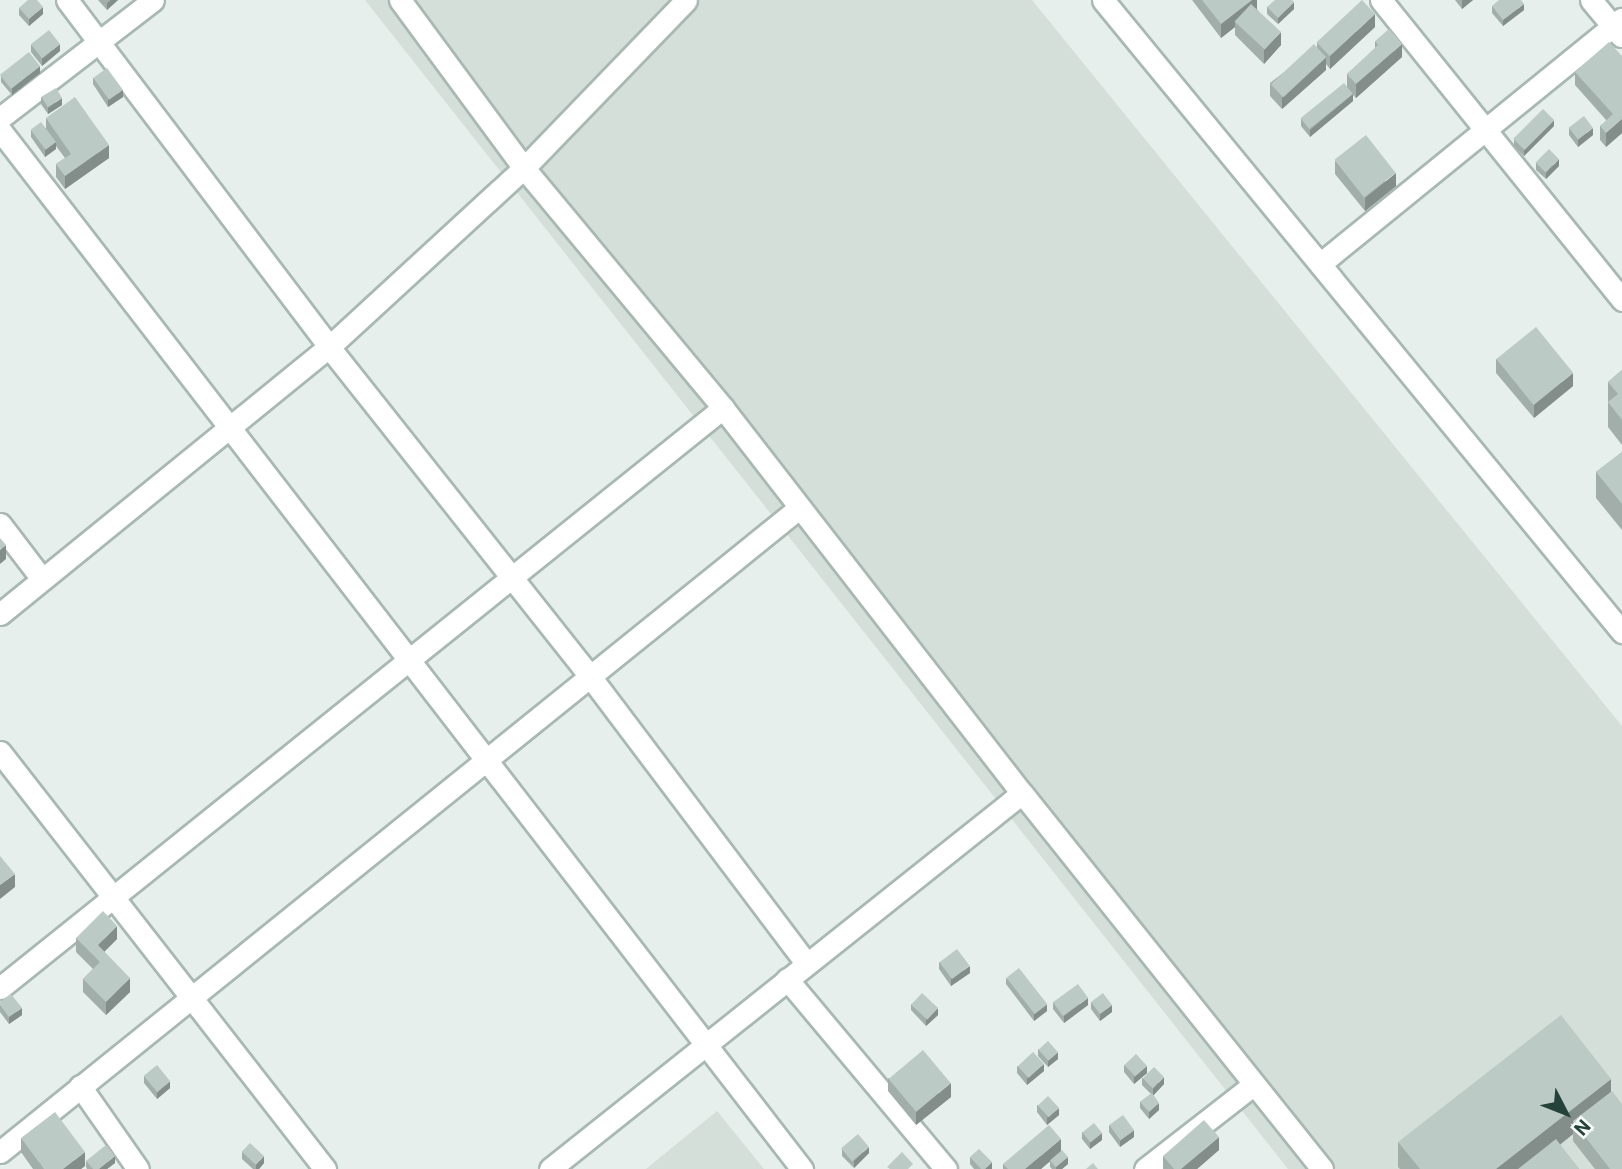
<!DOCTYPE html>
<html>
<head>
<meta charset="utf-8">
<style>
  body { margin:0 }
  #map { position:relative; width:1622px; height:1169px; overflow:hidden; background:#e6efeb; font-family:Roboto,sans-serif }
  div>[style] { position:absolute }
  .built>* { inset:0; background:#d4dfda }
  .roads { filter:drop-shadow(2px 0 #a8b8b2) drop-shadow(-2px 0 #a8b8b2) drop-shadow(0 2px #a8b8b2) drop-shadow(0 -2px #a8b8b2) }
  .minor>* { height:21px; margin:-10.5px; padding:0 10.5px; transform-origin:10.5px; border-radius:10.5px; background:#fff }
  .tertiary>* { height:21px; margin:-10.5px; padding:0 10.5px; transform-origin:10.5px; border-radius:10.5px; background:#fff }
  .wall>* { inset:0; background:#a1aea9 }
  .shaded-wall>* { inset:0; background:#838d89 }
  .building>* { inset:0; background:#bbcac4; transform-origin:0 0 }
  span { translate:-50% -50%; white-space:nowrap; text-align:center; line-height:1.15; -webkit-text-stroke:6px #f7fbf9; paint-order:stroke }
  .north { position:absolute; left:1531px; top:1078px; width:70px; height:70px; -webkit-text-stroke:5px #f7fbf9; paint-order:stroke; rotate:132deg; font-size:19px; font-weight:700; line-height:28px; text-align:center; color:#24423a }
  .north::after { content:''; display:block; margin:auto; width:24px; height:32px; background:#24423a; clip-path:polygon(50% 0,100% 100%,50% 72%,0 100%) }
</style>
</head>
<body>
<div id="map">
  <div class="built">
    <div style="clip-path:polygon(365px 0,1032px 0,1622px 726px,1622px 1169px,1288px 1169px)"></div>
    <div style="clip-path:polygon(717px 1111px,764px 1169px,646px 1169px)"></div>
  </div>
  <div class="roads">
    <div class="minor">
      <div style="left:67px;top:0;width:435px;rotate:52.9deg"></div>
      <div style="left:329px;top:347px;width:419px;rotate:51.6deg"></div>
      <div style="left:589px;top:675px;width:361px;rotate:53deg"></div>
      <div style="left:400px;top:0;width:209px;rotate:53.6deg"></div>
      <div style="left:524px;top:168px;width:312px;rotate:50.3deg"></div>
      <div style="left:723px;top:408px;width:487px;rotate:52.2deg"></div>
      <div style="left:1022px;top:793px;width:481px;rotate:51.4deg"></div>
      <div style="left:1381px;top:0;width:385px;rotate:51.2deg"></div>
      <div style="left:1591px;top:0;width:47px;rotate:50.2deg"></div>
      <div style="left:0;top:118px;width:193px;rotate:-37.6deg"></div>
      <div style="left:0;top:130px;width:1313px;rotate:52.34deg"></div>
      <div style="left:1320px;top:264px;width:389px;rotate:-39.1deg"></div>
      <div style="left:0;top:524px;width:69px;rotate:52.6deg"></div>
      <div style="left:0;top:614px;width:424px;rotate:-39.1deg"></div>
      <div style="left:329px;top:347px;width:265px;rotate:-42.6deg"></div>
      <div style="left:524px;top:168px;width:233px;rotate:-46deg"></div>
      <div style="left:0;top:752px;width:529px;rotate:52.07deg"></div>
      <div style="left:787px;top:979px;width:248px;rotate:50.1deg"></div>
      <div style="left:0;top:988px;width:927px;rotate:-38.74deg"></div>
      <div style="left:80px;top:1086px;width:101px;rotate:55.1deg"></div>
      <div style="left:0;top:1152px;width:1026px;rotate:-38.87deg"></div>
      <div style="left:550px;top:1169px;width:603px;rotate:-38.54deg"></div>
      <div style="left:1145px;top:1169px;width:138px;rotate:-37.9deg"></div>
    </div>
    <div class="tertiary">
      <div style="left:1103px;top:0;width:818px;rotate:50.61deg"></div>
    </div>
  </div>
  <div class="wall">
    <div style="clip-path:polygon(98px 0,118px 0,107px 10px)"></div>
    <div style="clip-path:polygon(1192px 0,1257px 0,1257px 9px,1281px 45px,1264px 64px,1235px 35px,1235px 27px,1221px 38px)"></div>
    <div style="clip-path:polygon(1455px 0,1473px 0,1462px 9px)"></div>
    <div style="clip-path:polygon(1492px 6px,1524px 10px,1503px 26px,1492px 13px)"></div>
    <div style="clip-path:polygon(1267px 7px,1294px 9px,1278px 24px,1267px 14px)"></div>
    <div style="clip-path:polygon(19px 8px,43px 14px,29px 26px,19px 15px)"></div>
    <div style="clip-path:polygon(1375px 27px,1330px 69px,1326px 64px,1326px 70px,1282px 109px,1270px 96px,1270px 83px,1317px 47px,1317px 42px)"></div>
    <div style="clip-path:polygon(1375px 41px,1402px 57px,1356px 98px,1353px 95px,1353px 101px,1310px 137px,1301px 126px,1301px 119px,1347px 86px,1347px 74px,1375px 49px)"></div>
    <div style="clip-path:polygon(31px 45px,60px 51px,42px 66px,31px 52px)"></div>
    <div style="clip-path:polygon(1622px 56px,1622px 133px,1606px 147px,1600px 140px,1600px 126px,1607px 121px,1575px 85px,1575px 72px)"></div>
    <div style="clip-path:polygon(40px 73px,12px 95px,1px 82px,1px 76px)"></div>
    <div style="clip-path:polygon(93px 78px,123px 97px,108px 107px,93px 84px)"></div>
    <div style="clip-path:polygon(41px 97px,62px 105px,48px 114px,41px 104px)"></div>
    <div style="clip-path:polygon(46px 118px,109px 158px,65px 189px,56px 177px,56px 164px,65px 158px,56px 146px,56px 149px,45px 157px,31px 137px,31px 130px,46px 128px)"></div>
    <div style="clip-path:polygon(1554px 126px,1524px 156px,1514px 146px,1514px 139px)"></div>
    <div style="clip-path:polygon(1569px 128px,1593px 135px,1578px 147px,1569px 135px)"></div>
    <div style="clip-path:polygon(1335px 161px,1396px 186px,1365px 211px,1335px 174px)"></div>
    <div style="clip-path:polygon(1536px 163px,1559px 166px,1546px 179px,1536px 170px)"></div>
    <div style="clip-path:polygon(1496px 359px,1573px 386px,1534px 418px,1496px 373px)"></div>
    <div style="clip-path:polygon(1622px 370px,1622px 445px,1608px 427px,1608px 382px)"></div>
    <div style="clip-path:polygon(1622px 452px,1622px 530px,1596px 498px,1596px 472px)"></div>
    <div style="clip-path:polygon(76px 938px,117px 939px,104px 952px,130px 992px,106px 1015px,83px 992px,83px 979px,93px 969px,76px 952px)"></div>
    <div style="clip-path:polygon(939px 962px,970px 973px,951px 986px,939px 969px)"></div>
    <div style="clip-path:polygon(1006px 978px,1047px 1011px,1034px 1021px,1006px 984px)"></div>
    <div style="clip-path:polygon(0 1002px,22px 1015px,9px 1024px,0 1012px)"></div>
    <div style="clip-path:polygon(1053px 1002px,1088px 1005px,1064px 1023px,1053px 1009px)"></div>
    <div style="clip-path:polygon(1091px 1002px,1112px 1012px,1100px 1021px,1091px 1009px)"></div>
    <div style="clip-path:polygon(911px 1004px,938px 1015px,926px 1026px,911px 1010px)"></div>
    <div style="clip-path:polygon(1038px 1049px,1058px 1059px,1048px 1067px,1038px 1056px)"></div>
    <div style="clip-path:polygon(1124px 1065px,1147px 1073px,1134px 1084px,1124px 1072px)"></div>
    <div style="clip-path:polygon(1017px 1066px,1044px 1071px,1027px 1085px,1017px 1073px)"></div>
    <div style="clip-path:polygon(144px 1076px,170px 1088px,157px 1099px,144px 1083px)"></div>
    <div style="clip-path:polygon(888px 1078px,951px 1097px,916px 1125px,888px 1091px)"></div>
    <div style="clip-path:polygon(1142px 1078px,1164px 1084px,1153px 1095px,1159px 1110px,1149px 1119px,1140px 1108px,1140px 1102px,1151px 1094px,1142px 1085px)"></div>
    <div style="clip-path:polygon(1611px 1091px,1622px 1169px,1595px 1169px,1573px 1141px,1573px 1134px,1560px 1145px,1579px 1169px,1400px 1169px,1398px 1167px,1398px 1142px)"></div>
    <div style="clip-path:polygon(1037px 1105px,1059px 1115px,1047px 1125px,1037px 1112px)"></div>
    <div style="clip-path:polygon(1109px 1125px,1134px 1137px,1120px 1147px,1109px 1132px)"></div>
    <div style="clip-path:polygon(1082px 1132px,1102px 1140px,1090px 1149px,1082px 1139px)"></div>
    <div style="clip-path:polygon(21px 1138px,85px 1166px,81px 1169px,33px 1169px,21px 1152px)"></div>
    <div style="clip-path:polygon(842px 1149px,869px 1153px,854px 1168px,842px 1156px)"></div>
    <div style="clip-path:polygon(1219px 1150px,1197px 1169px,1163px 1169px,1163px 1156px)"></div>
    <div style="clip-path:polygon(242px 1152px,264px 1163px,259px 1169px,253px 1169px,242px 1159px)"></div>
    <div style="clip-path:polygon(1061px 1152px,1068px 1164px,1062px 1169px,1052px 1169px,1050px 1167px,1050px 1161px,1041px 1169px,1003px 1169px,1003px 1164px)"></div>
    <div style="clip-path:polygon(970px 1157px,992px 1169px,974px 1169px,970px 1164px)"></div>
    <div style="clip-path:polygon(86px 1161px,115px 1163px,107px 1169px,87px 1169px,86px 1167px)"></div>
  </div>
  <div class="shaded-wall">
    <div style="clip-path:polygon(111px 0,118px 0,107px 10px,107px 3px)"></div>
    <div style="clip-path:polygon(1252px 0,1257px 0,1257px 10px,1235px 22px,1235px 27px,1221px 38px,1221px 24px)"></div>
    <div style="clip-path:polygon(1462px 0,1473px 0,1462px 9px)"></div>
    <div style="clip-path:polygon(1294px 2px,1294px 9px,1278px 24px,1278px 18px)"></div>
    <div style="clip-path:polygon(1524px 4px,1524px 10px,1503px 26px,1503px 20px)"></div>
    <div style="clip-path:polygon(43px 7px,43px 14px,29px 26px,29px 19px)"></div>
    <div style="clip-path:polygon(1375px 14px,1375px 27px,1330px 69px,1330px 56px)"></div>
    <div style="clip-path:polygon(1281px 32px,1281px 45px,1264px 64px,1264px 50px)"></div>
    <div style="clip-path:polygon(60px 44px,60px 51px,42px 66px,42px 59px)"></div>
    <div style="clip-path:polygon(1402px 44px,1402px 57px,1356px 98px,1356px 84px)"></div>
    <div style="clip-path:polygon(1326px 57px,1326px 70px,1282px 109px,1282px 95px)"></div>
    <div style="clip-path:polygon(40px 66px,40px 73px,12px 95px,12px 88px)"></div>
    <div style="clip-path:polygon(123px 90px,123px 97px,108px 107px,108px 100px)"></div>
    <div style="clip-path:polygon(1353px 94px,1353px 101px,1310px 137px,1310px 130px)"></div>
    <div style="clip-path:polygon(62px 98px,62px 105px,48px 114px,48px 108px)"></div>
    <div style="clip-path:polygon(1622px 119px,1622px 133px,1606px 147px,1606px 133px)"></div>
    <div style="clip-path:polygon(1554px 120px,1554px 126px,1524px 156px,1524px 149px)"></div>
    <div style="clip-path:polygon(1593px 128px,1593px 135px,1578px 147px,1578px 140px)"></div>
    <div style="clip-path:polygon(56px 142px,56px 149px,45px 157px,45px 150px)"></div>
    <div style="clip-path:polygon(109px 145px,109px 158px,65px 189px,65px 176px)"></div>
    <div style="clip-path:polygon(1559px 159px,1559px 166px,1546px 179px,1546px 173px)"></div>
    <div style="clip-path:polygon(1396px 173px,1396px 186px,1365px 211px,1365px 198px)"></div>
    <div style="clip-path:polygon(1573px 373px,1573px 386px,1534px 418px,1534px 405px)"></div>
    <div style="clip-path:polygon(6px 545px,6px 559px,0 564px,0 550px)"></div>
    <div style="clip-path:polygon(15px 874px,15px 887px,0 899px,0 885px)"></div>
    <div style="clip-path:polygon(117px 926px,117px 939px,98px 958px,98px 945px)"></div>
    <div style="clip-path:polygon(970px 966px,970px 973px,951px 986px,951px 979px)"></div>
    <div style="clip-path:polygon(130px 978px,130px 992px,106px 1015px,106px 1002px)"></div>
    <div style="clip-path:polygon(1088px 998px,1088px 1005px,1064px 1023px,1064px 1016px)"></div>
    <div style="clip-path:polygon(1047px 1004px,1047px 1011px,1034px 1021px,1034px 1014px)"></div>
    <div style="clip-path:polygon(1112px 1005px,1112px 1012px,1100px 1021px,1100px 1014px)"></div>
    <div style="clip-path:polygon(22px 1008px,22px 1015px,9px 1024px,9px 1017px)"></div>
    <div style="clip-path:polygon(938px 1008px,938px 1015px,926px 1026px,926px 1019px)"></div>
    <div style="clip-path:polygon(1058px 1052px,1058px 1059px,1048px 1067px,1048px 1061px)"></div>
    <div style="clip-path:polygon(1044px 1064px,1044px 1071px,1027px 1085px,1027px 1078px)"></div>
    <div style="clip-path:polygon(1147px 1066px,1147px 1073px,1134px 1084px,1134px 1077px)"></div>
    <div style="clip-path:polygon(1164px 1077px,1164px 1084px,1153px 1096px,1153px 1089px)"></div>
    <div style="clip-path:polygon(1611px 1079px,1611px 1105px,1573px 1121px,1573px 1134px,1529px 1169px,1496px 1169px)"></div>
    <div style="clip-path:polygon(170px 1081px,170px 1088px,157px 1099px,157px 1093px)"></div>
    <div style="clip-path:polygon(951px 1083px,951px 1097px,916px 1125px,916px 1112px)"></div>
    <div style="clip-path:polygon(1159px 1103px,1159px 1110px,1149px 1119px,1149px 1112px)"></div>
    <div style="clip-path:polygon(1059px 1108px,1059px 1115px,1047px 1125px,1047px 1118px)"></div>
    <div style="clip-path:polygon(1134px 1130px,1134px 1137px,1120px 1147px,1120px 1141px)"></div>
    <div style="clip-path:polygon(1102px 1133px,1102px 1140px,1090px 1149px,1090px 1142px)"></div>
    <div style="clip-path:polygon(1219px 1137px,1219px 1150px,1197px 1169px,1181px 1169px)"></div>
    <div style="clip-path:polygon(1061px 1139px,1061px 1152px,1041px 1169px,1025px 1169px)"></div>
    <div style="clip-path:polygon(869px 1147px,869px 1153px,854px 1168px,854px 1161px)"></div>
    <div style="clip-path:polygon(85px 1152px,85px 1166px,81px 1169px,63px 1169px)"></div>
    <div style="clip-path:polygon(115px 1156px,115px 1163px,107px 1169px,99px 1169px)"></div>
    <div style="clip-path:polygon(264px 1156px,264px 1163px,259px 1169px,256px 1169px,256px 1165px)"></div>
    <div style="clip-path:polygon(1068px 1157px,1068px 1164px,1062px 1169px,1056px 1169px,1056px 1167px)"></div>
    <div style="clip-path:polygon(992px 1162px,992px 1169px,985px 1169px)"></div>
  </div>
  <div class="building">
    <div style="clip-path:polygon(28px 0,37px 0,43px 7px,29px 19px,19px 8px)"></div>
    <div style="clip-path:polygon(1202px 0,1252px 0,1221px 24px)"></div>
    <div style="clip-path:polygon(1275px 0,1292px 0,1294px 2px,1278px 18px,1267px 7px)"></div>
    <div style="left:1362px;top:0;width:19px;height:62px;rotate:47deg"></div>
    <div style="clip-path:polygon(1499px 0,1521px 0,1524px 4px,1503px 20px,1492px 6px)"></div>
    <div style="left:1251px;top:4px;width:41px;height:24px;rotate:43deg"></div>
    <div style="clip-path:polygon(1389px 29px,1402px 44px,1356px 84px,1347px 74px,1378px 45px,1375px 41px)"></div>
    <div style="left:49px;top:30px;width:18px;height:23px;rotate:52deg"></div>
    <div style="clip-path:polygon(1609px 42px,1622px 56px,1622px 119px,1606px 133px,1600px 126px,1613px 114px,1575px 72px)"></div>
    <div style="left:1314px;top:44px;width:18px;height:59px;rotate:47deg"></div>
    <div style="left:29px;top:52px;width:18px;height:37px;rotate:52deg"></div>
    <div style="left:107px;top:68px;width:27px;height:17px;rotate:54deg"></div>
    <div style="left:1344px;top:83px;width:14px;height:56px;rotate:51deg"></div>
    <div style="left:56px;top:88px;width:12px;height:17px;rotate:59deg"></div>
    <div style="clip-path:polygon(75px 97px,109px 145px,65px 176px,56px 164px,71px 154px,46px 118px)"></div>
    <div style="left:1543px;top:109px;width:16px;height:42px;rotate:45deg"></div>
    <div style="left:1584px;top:116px;width:15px;height:19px;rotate:53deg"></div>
    <div style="left:41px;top:122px;width:25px;height:13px;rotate:53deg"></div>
    <div style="left:1366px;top:135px;width:48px;height:40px;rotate:52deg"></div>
    <div style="left:1549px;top:149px;width:14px;height:19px;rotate:45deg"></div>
    <div style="left:1536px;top:327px;width:59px;height:51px;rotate:51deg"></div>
    <div style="clip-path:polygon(1622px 370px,1622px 420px,1608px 402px,1618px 394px,1608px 382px)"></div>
    <div style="clip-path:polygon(1622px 452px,1622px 504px,1596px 472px)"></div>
    <div style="clip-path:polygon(0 538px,6px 545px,0 550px)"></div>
    <div style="clip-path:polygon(0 856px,15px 874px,0 885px)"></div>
    <div style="clip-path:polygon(103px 911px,117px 926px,98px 945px,130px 978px,106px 1002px,83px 979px,100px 962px,76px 938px)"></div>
    <div style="left:957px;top:949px;width:21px;height:22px;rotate:53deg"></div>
    <div style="left:1019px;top:968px;width:46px;height:16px;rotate:52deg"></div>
    <div style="left:1078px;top:984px;width:17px;height:31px;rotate:54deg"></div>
    <div style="left:922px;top:993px;width:22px;height:16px;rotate:43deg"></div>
    <div style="left:1103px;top:993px;width:15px;height:15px;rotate:53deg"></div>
    <div style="clip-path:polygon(11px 994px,22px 1008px,9px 1017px,0 1005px,0 1002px)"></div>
    <div style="clip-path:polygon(1561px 1015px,1611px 1079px,1496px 1169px,1420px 1169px,1398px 1142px)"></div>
    <div style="left:1048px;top:1041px;width:15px;height:13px;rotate:48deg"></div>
    <div style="left:923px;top:1050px;width:43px;height:45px;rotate:50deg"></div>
    <div style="left:1033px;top:1052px;width:16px;height:21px;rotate:47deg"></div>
    <div style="left:1136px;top:1054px;width:16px;height:16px;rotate:47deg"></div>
    <div style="left:157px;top:1065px;width:21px;height:17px;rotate:51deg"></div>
    <div style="left:1154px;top:1067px;width:14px;height:16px;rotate:45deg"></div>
    <div style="clip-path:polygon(1612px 1091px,1622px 1104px,1622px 1169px,1610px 1169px,1573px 1121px)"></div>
    <div style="clip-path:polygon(1152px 1093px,1159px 1103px,1149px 1112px,1140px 1102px)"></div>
    <div style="left:1048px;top:1096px;width:16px;height:14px;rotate:47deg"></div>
    <div style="clip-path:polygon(55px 1112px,85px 1152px,63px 1169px,44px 1169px,21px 1138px)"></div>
    <div style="left:1123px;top:1115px;width:19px;height:17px;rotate:54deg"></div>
    <div style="clip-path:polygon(1204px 1120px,1219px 1137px,1181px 1169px,1174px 1169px,1163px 1156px)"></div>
    <div style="left:1094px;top:1123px;width:13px;height:15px;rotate:51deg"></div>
    <div style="clip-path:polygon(1049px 1125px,1061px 1139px,1025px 1169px,1008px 1169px,1003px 1164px)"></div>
    <div style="left:858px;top:1134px;width:17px;height:22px;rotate:50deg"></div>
    <div style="clip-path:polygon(1556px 1139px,1579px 1169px,1518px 1169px)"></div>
    <div style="left:250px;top:1143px;width:19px;height:12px;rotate:43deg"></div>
    <div style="clip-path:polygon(106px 1145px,115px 1156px,99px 1169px,93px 1169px,86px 1161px)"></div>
    <div style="clip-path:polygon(979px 1149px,992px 1162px,985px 1169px,981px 1169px,970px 1157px)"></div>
    <div style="left:1062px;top:1150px;width:9px;height:16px;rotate:49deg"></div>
    <div style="clip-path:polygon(902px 1152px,913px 1164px,908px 1169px,890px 1169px,887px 1167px)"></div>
    <div style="clip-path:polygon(1093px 1163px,1098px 1169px,1086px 1169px)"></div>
  </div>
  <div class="north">N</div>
</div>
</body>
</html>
